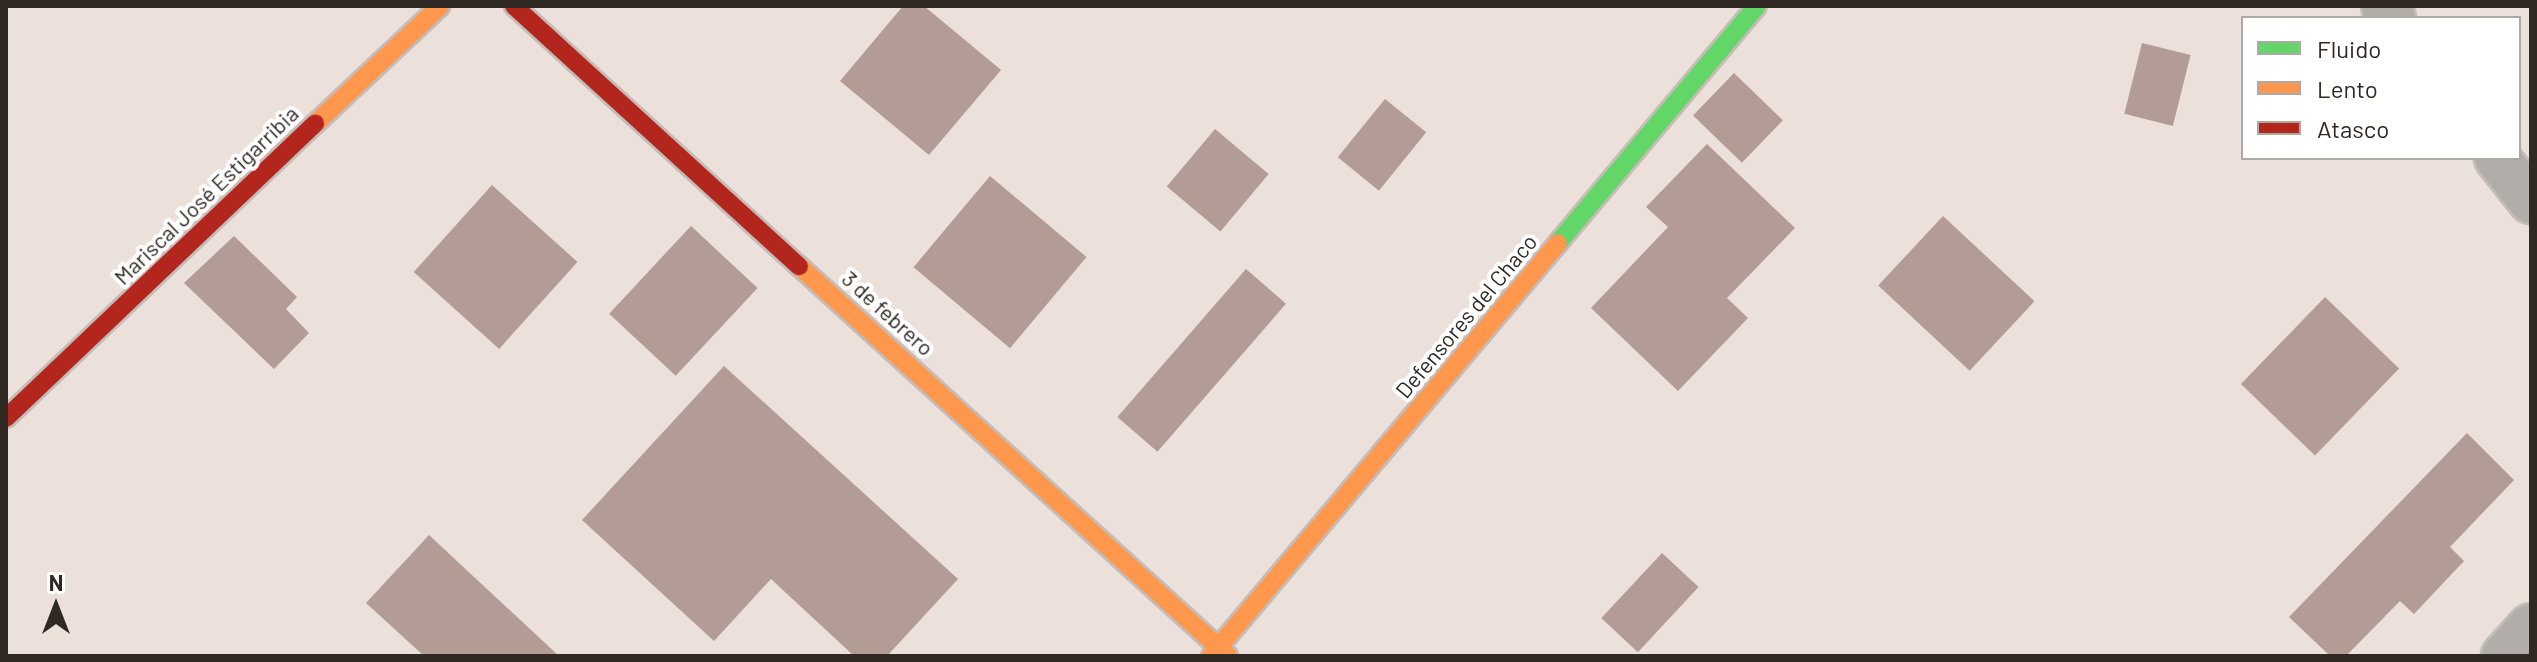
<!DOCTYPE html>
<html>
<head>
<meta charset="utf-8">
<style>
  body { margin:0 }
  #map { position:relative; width:2537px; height:662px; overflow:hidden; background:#ece0da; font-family:Barlow,sans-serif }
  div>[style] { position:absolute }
  .building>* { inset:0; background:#b39b96; transform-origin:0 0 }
  .roads { filter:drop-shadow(2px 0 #c5bcb7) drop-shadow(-2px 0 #c5bcb7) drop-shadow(0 2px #c5bcb7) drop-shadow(0 -2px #c5bcb7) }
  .street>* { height:44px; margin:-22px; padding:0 22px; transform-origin:22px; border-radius:22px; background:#b1aeaa }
  .fast>* { height:18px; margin:-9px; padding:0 9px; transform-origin:9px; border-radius:9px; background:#63d668 }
  .slow>* { height:18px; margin:-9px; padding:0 9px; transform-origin:9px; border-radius:9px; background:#ff974d }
  .jam>* { height:18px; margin:-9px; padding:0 9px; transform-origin:9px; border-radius:9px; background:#b3261e }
  span { translate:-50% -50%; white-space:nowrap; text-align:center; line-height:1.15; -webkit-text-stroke:8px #fff; paint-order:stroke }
  .street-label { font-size:22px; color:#2f2823 }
  .frame { position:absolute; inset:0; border:8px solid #2f2823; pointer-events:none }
  .legend { position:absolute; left:2241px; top:16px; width:280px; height:144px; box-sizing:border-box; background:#fff; border:2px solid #aca9a7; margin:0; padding:10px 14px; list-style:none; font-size:24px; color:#2f2823 }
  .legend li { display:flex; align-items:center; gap:16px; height:40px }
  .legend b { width:40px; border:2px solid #aca9a7 }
  .north { position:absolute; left:16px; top:566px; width:80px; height:80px; -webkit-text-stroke:6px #fff; paint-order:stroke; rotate:0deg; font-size:22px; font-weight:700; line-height:32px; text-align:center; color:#2f2823 }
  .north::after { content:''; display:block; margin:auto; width:28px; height:36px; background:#2f2823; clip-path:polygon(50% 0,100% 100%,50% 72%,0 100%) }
</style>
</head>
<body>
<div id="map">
  <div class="building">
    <div style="clip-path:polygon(903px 6px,924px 6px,1001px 70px,929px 155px,840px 81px)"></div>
    <div style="left:2142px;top:43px;width:50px;height:73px;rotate:14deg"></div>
    <div style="left:1734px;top:73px;width:68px;height:59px;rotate:44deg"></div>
    <div style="left:1385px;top:99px;width:53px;height:75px;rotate:39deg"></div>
    <div style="left:1215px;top:129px;width:70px;height:75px;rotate:40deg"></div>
    <div style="clip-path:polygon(1707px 144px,1795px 228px,1727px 298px,1748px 318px,1678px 391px,1591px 308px,1668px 227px,1646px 207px)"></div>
    <div style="left:990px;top:176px;width:126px;height:119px;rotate:40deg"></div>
    <div style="left:492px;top:185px;width:115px;height:117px;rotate:42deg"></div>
    <div style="left:1943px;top:216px;width:125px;height:95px;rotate:43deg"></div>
    <div style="left:691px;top:226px;width:91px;height:120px;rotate:43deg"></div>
    <div style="clip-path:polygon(234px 236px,297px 297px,286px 309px,309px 333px,274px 369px,184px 283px)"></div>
    <div style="left:1246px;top:269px;width:53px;height:196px;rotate:41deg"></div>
    <div style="left:2325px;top:297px;width:103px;height:121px;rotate:44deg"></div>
    <div style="clip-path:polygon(724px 366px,958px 579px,887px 656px,854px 656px,771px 579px,714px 641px,582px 520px)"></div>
    <div style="clip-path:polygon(2467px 433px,2514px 480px,2450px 547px,2464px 561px,2414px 614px,2400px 601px,2346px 656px,2330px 656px,2289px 617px)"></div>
    <div style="clip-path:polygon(429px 535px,559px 656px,424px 656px,366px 603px)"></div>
    <div style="left:1662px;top:553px;width:50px;height:89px;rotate:43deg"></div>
  </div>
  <div class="roads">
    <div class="street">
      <div style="left:2384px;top:6px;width:15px;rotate:53deg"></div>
      <div style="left:2497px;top:158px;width:55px;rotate:51.7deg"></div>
      <div style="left:2504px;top:656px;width:40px;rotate:-48deg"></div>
    </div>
    <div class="fast">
      <div style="left:1558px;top:243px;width:309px;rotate:-50deg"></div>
    </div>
    <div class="slow">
      <div style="left:315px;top:124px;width:172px;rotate:-43.3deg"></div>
      <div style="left:799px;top:266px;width:580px;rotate:42.27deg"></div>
      <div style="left:1211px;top:656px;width:539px;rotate:-49.96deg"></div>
    </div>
    <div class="jam">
      <div style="left:514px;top:6px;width:386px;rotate:42.4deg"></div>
      <div style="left:6px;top:418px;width:427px;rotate:-43.6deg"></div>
    </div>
  </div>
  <div class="street-label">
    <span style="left:206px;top:195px;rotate:-44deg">Mariscal José Estigarribia</span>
    <span style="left:888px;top:313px;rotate:42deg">3 de febrero</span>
    <span style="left:1466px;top:316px;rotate:-50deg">Defensores del Chaco</span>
  </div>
  <div class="frame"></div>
  <ul class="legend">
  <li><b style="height:10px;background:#63d668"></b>Fluido</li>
  <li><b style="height:10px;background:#ff974d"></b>Lento</li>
  <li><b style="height:10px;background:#b3261e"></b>Atasco</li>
  </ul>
  <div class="north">N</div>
</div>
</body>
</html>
